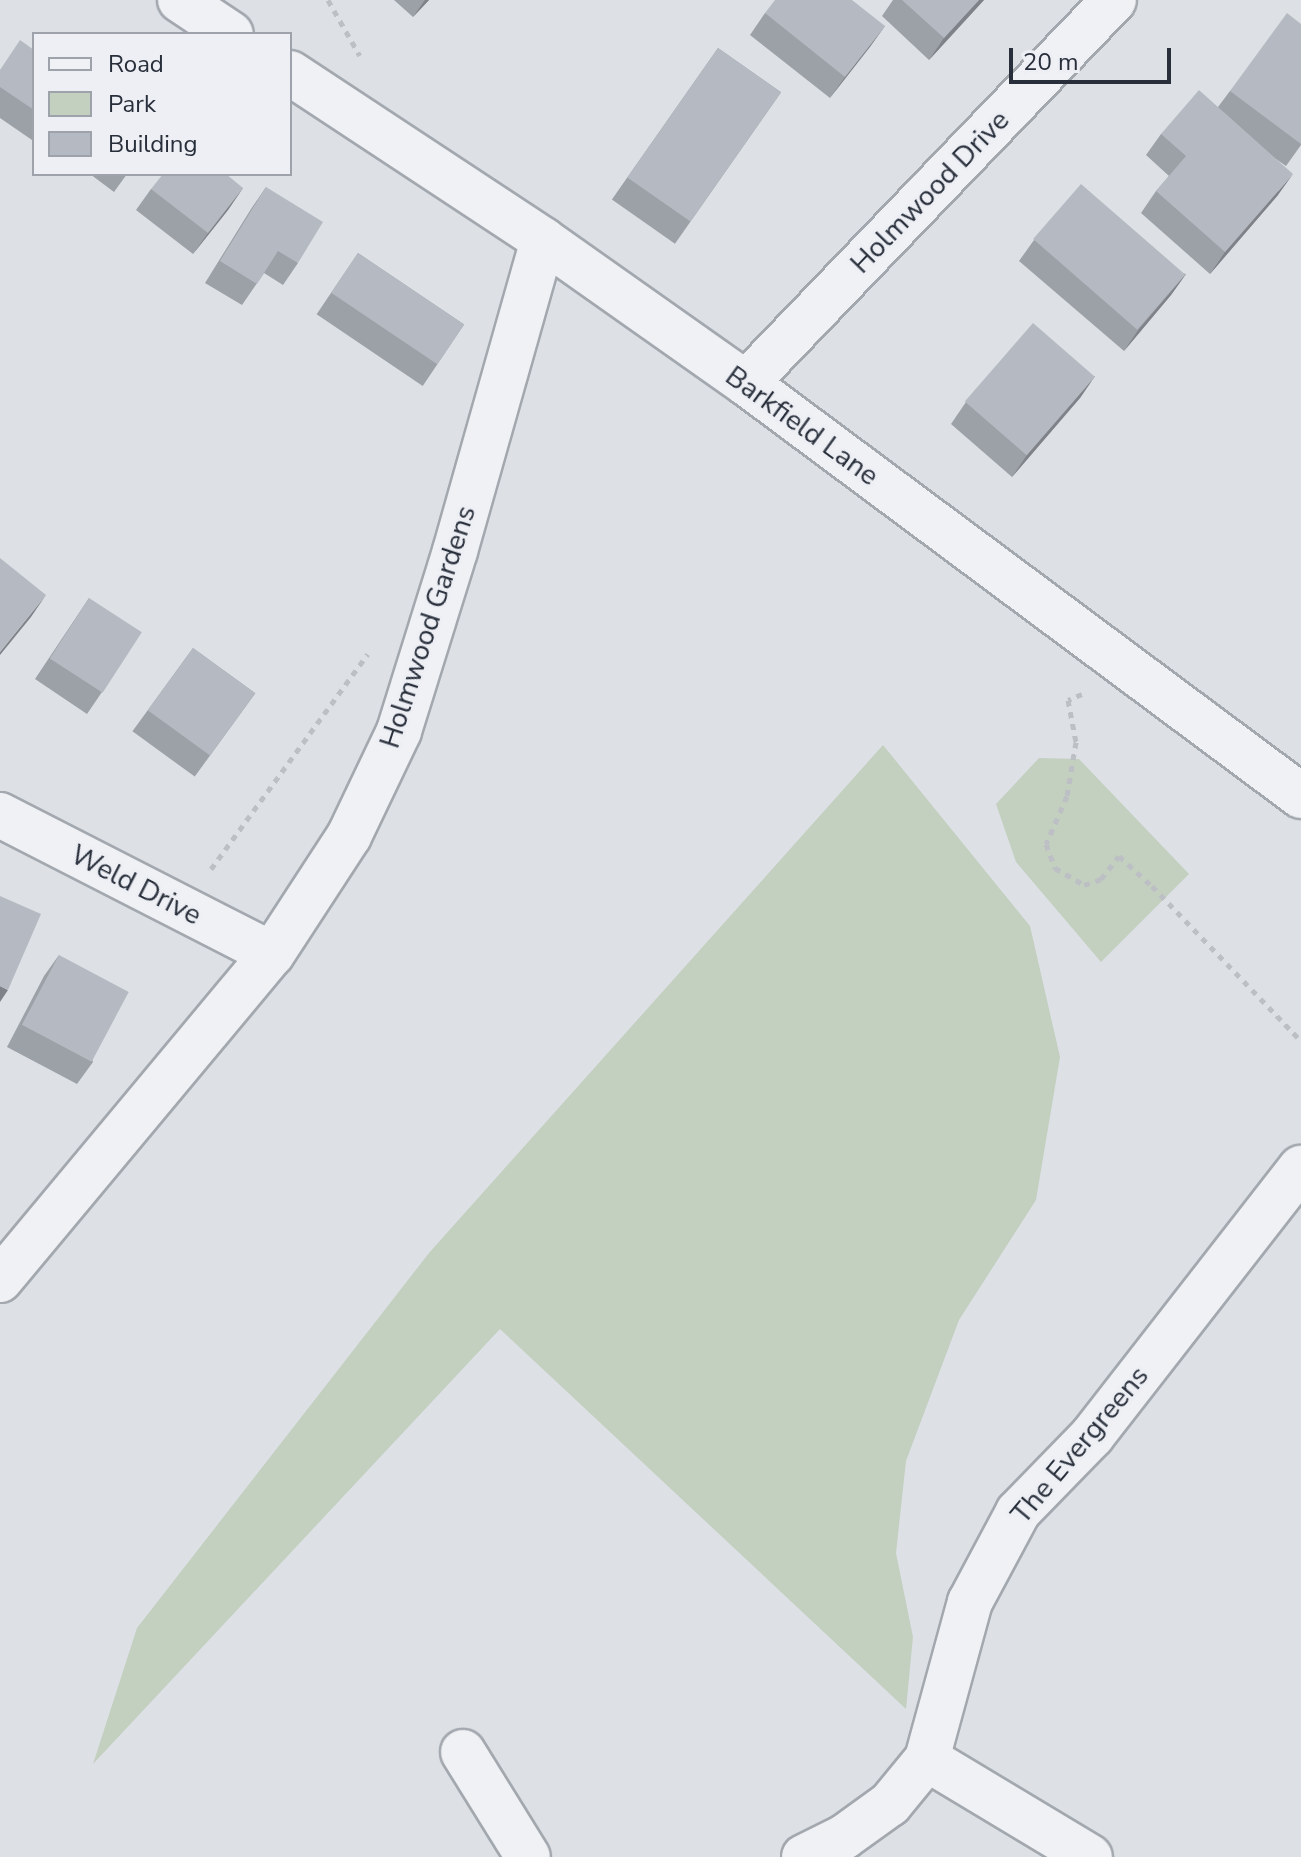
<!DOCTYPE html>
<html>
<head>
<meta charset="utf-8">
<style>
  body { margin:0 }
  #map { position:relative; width:1301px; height:1857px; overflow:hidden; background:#dde1e6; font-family:"Nunito Sans",sans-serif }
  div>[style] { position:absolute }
  .green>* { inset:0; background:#c3cfbf }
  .path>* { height:5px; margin-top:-2.5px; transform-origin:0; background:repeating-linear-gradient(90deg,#bcbfc4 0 6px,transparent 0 12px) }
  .roads { filter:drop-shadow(2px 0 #a3a8af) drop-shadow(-2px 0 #a3a8af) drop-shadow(0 2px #a3a8af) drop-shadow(0 -2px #a3a8af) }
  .minor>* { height:44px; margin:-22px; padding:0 22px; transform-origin:22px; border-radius:22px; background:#f0f1f4 }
  .wall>* { inset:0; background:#9ca0a7; transform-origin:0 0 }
  .shaded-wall>* { inset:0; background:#7f8288 }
  .building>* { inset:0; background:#b5bac2; transform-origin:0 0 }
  span { translate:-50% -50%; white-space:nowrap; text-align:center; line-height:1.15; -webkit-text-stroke:6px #edeff4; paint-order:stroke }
  .street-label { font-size:28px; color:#282f3b }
  .legend { position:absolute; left:32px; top:32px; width:260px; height:144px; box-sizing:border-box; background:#edeff4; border:2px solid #9ea2aa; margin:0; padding:10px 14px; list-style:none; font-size:24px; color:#282f3b }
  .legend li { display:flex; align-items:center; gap:16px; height:40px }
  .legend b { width:40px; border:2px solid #9ea2aa }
  .scale { position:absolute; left:1009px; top:48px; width:162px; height:36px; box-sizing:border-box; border:4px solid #282f3b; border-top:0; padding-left:10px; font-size:24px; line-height:28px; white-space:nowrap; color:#282f3b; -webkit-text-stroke:6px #edeff4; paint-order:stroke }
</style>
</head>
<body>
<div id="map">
  <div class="green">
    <div style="clip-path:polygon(883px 745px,1030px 926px,1060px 1057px,1036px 1200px,959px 1320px,906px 1461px,896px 1553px,913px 1637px,906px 1709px,500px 1329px,93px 1764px,137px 1628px,429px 1253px)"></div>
    <div style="clip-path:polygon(1039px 758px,1079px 759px,1189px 874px,1101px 962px,1016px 862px,996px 804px)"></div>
  </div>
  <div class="path">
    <div style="left:328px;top:0;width:64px;rotate:60.3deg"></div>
    <div style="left:1082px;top:694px;width:15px;rotate:157deg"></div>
    <div style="left:1068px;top:700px;width:43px;rotate:79.2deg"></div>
    <div style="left:1076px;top:742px;width:55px;rotate:99.5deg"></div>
    <div style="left:1067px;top:796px;width:52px;rotate:113.6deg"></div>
    <div style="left:1046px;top:844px;width:26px;rotate:69deg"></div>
    <div style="left:1055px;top:868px;width:34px;rotate:30deg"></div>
    <div style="left:1084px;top:885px;width:18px;rotate:-19deg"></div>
    <div style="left:1101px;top:879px;width:29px;rotate:-52deg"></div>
    <div style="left:1119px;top:856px;width:45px;rotate:42.3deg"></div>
    <div style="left:1152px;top:886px;width:215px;rotate:46.1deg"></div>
    <div style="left:211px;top:869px;width:266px;rotate:-53.9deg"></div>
  </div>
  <div class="roads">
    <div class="minor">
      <div style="left:180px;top:0;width:61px;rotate:33.7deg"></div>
      <div style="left:290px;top:73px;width:303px;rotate:33.4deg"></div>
      <div style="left:543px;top:240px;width:248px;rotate:35.2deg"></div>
      <div style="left:746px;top:383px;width:692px;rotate:36.65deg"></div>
      <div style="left:746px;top:383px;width:531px;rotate:-46.14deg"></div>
      <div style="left:0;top:815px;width:305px;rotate:27.1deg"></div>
      <div style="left:0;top:1280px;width:425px;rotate:-50.2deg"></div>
      <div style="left:272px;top:954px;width:141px;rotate:-56.9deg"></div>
      <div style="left:349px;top:836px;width:116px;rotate:-64.5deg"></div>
      <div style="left:399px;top:731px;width:189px;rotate:-72.7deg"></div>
      <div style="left:455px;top:551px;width:323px;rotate:-74.2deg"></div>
      <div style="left:463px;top:1752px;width:123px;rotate:58.2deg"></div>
      <div style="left:927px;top:1759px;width:190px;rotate:31deg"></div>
      <div style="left:804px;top:1857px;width:45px;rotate:-26.6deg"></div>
      <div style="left:844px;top:1837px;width:57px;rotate:-35.7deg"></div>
      <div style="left:890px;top:1804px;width:58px;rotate:-50.6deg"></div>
      <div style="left:927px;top:1759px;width:163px;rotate:-74.7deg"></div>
      <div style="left:970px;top:1602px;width:102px;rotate:-61.9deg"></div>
      <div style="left:1018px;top:1512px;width:106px;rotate:-45.8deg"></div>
      <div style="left:1092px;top:1436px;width:340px;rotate:-52.1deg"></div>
    </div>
  </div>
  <div class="wall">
    <div style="clip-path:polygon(394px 0,429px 0,413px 17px)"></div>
    <div style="clip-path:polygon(893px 0,984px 0,929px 60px,882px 16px)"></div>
    <div style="clip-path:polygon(765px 13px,885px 26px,830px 98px,750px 35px)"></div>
    <div style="clip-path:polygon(1301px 24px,1301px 145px,1286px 166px,1276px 159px,1278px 195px,1210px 274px,1141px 213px,1156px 191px,1169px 176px,1146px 155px,1161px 134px,1218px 107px,1230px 91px)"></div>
    <div style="left:718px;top:48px;width:77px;height:185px;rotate:35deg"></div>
    <div style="clip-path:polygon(34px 50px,34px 137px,32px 140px,0 118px,0 70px)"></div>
    <div style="clip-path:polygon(90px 174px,127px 174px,114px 192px)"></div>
    <div style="clip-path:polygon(266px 187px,298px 263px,283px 285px,264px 273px,242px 305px,205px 283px,251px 209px)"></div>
    <div style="clip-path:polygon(243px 188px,228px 210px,193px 254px,136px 210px,151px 189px)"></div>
    <div style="clip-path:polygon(1034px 240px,1186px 274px,1171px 295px,1124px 351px,1019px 261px)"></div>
    <div style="left:358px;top:253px;width:128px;height:74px;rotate:34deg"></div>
    <div style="clip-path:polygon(1095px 376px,1080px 398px,1012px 477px,951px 424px,966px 402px)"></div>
    <div style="clip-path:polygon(89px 598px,102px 692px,87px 714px,35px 679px)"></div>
    <div style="left:193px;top:648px;width:77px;height:103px;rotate:36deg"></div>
    <div style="clip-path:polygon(59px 955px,93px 1062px,77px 1084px,7px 1047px,44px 976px)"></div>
  </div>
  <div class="shaded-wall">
    <div style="clip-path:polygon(425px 0,429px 0,413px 17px)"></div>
    <div style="clip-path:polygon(979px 0,984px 0,929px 60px,944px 38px)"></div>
    <div style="clip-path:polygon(885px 26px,870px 47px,830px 98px,845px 77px)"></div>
    <div style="clip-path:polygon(1293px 174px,1278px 195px,1210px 274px,1225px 252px)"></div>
    <div style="clip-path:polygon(243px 188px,228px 210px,193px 254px,208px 233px)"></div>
    <div style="clip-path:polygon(1186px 274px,1171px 295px,1124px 351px,1139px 329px)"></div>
    <div style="clip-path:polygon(1095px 376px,1080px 398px,1012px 477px,1027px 455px)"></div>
    <div style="clip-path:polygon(46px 595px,31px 617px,0 655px,0 652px)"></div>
    <div style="clip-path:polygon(0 986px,8px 990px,0 1002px)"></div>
  </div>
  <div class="building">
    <div style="clip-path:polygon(775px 0,852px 0,885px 26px,845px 77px,765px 13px)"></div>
    <div style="clip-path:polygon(902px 0,979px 0,944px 38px)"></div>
    <div style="clip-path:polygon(1287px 13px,1301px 24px,1301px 144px,1230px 91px)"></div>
    <div style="clip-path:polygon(20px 40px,34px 50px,34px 110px,0 87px,0 70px)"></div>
    <div style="left:718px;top:48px;width:77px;height:158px;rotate:35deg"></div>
    <div style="clip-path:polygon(1199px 90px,1293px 174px,1225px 252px,1156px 191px,1186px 156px,1161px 134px)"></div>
    <div style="clip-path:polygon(163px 174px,226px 174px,243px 188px,208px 233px,151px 189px)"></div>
    <div style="left:1081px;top:184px;width:138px;height:73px;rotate:41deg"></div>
    <div style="clip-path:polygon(266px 187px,323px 222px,298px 263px,278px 251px,257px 284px,220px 261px)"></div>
    <div style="left:358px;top:253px;width:128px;height:48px;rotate:34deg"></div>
    <div style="left:1033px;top:323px;width:82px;height:104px;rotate:41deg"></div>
    <div style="clip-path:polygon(0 558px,46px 595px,0 652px)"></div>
    <div style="left:89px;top:598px;width:63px;height:72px;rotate:33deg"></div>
    <div style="left:193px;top:648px;width:77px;height:77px;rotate:36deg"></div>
    <div style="clip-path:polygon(0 896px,41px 914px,8px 990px,0 986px)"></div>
    <div style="left:59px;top:955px;width:79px;height:79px;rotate:28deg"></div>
  </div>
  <div class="street-label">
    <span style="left:930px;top:192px;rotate:-46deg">Holmwood Drive</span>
    <span style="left:802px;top:426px;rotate:36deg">Barkfield Lane</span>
    <span style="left:428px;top:627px;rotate:-72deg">Holmwood Gardens</span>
    <span style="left:136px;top:885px;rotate:27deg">Weld Drive</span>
    <span style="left:1080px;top:1445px;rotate:-50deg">The Evergreens</span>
  </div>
  <ul class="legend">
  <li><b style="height:10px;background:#f0f1f4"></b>Road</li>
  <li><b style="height:22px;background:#c3cfbf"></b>Park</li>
  <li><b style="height:22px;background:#b5bac2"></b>Building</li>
  </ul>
  <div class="scale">20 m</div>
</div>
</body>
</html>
